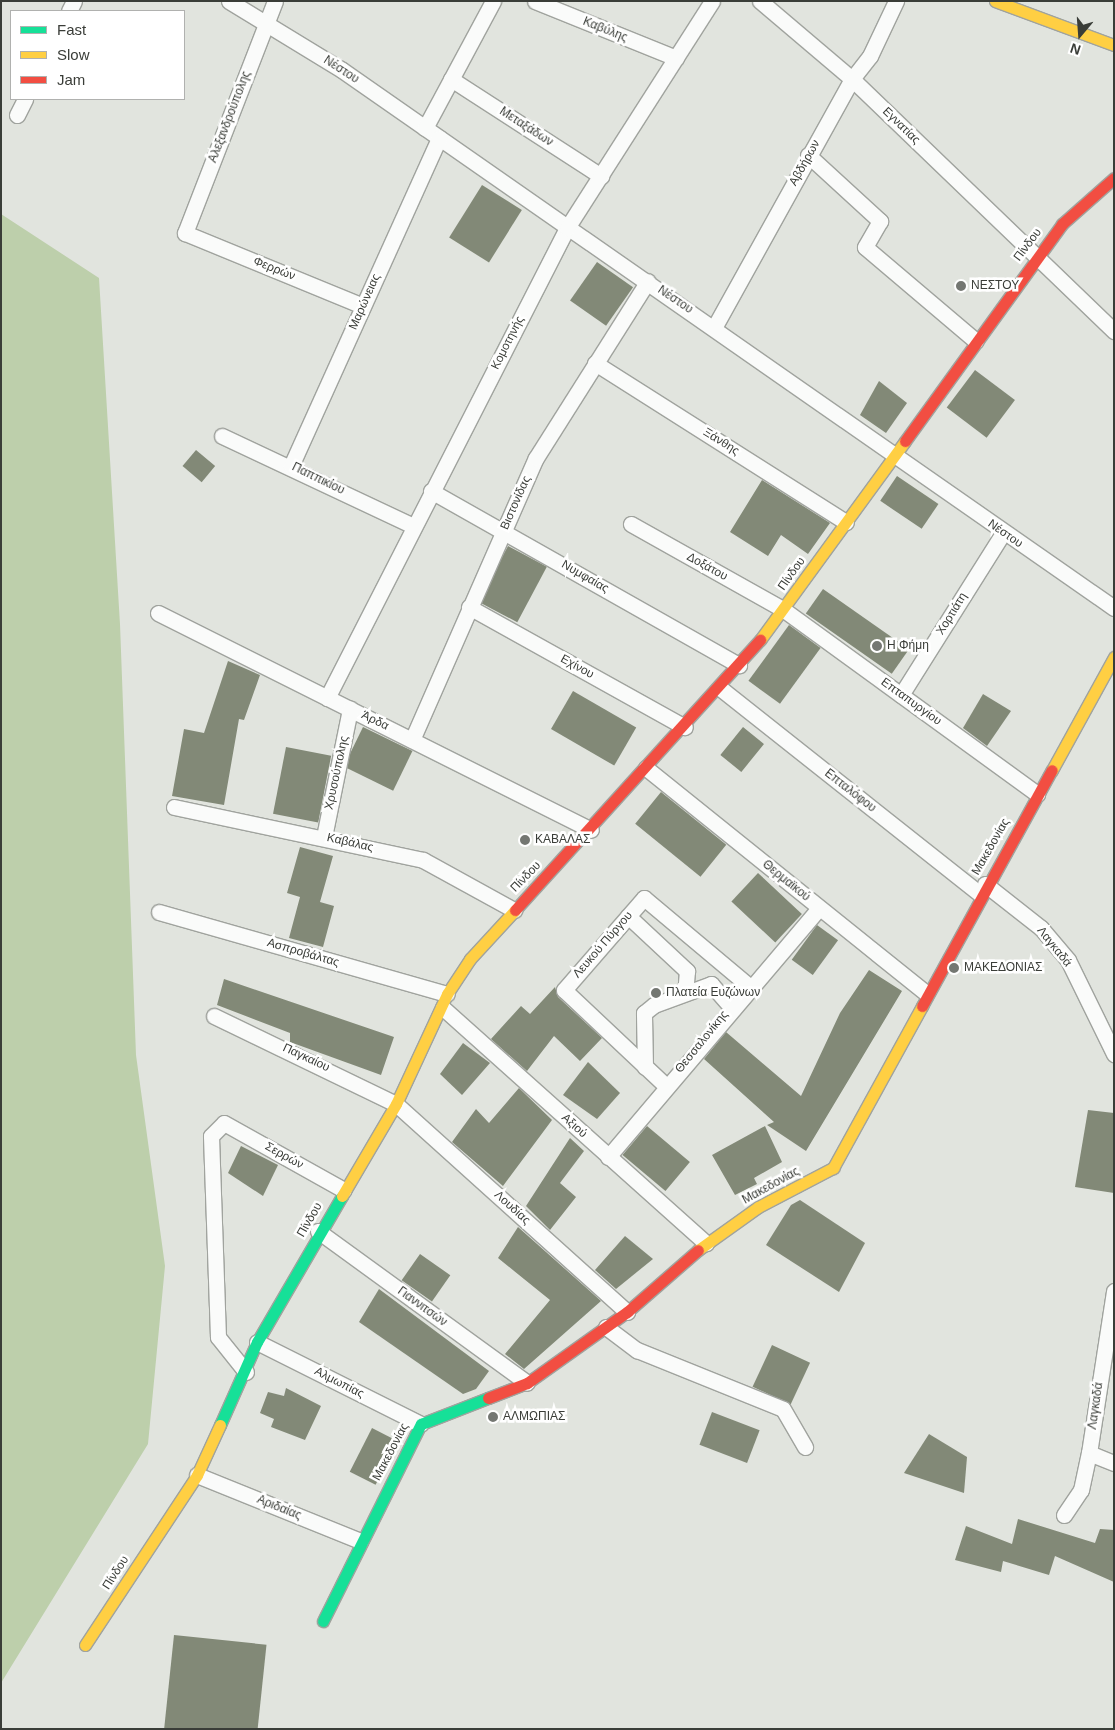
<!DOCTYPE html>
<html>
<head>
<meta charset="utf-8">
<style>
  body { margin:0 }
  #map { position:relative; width:1115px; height:1730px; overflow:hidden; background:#e1e4de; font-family:Helvetica,sans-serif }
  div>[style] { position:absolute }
  .green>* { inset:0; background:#bdcfab }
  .building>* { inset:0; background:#828977; transform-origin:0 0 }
  .roads { filter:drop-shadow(1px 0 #a0a39e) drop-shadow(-1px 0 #a0a39e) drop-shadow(0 1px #a0a39e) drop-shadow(0 -1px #a0a39e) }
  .street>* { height:15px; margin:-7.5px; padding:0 7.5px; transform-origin:7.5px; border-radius:7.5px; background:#fafbfa }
  .fast>* { height:11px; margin:-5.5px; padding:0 5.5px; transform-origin:5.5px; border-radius:5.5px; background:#16e098 }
  .slow>* { height:11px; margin:-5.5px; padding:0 5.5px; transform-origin:5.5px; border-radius:5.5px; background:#ffcf43 }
  .jam>* { height:11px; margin:-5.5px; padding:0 5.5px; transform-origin:5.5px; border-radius:5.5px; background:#f24e42 }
  .dots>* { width:14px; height:14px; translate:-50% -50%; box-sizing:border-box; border:2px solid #fff; border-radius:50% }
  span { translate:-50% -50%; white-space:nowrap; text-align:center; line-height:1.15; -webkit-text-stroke:5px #fff; paint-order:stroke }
  .street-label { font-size:12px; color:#3a3d38 }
  .poi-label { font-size:12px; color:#3a3d38 }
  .left { translate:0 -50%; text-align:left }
  .frame { position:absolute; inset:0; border:2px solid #3a3d38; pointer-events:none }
  .legend { position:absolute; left:10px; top:10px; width:175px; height:90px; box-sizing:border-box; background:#fff; border:1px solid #b0b1af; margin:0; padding:6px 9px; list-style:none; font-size:15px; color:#3a3d38 }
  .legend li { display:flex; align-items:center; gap:10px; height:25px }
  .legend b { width:25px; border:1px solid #b0b1af }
  .north { position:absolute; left:1055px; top:10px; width:50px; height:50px; -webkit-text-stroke:4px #fff; paint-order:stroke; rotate:198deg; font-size:14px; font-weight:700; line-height:20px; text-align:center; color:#3a3d38 }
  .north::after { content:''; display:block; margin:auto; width:18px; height:22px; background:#3a3d38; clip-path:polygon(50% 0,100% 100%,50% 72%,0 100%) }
</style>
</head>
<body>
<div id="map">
  <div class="green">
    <div style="clip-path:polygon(1px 214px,99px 278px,120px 624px,136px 1055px,165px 1266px,148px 1444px,1px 1683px)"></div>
  </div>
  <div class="building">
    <div style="left:482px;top:185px;width:47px;height:62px;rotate:32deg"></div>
    <div style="left:597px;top:262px;width:44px;height:47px;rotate:35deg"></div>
    <div style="left:975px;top:370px;width:50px;height:47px;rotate:37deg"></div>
    <div style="clip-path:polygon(879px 381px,907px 403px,886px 433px,860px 415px)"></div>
    <div style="left:196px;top:450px;width:25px;height:21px;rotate:40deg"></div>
    <div style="left:897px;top:476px;width:50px;height:30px;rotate:34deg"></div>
    <div style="clip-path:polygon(762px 480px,830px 523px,808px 554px,781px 535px,768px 556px,730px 532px)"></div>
    <div style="left:508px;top:546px;width:44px;height:63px;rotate:28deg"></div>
    <div style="left:823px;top:589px;width:105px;height:30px;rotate:35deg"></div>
    <div style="left:789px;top:625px;width:39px;height:69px;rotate:36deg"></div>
    <div style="clip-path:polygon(228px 661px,260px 675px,244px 720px,239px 719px,224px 805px,172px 796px,184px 729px,204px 733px)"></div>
    <div style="left:573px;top:691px;width:73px;height:44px;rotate:30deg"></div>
    <div style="clip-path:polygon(983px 694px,1011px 711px,987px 746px,963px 728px)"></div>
    <div style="left:363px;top:727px;width:55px;height:44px;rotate:26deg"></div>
    <div style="left:743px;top:727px;width:27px;height:36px;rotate:39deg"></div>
    <div style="left:286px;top:747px;width:46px;height:68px;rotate:11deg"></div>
    <div style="left:661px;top:792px;width:84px;height:41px;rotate:39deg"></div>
    <div style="clip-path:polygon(300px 847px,333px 856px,320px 902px,334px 906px,323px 947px,289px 938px,300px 897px,287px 893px)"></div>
    <div style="left:758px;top:873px;width:60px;height:39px;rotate:43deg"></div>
    <div style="left:817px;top:925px;width:26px;height:43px;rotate:36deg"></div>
    <div style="clip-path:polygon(869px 970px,902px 991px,806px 1151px,767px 1125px,774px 1122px,704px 1059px,726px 1032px,801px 1096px,840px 1013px)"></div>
    <div style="clip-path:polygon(224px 979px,394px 1037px,381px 1075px,290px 1042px,290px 1033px,217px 1005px)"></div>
    <div style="clip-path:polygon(555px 987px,558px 997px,602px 1038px,580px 1061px,554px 1036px,527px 1071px,491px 1039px,521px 1006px,530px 1014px)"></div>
    <div style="clip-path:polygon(463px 1043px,490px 1063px,462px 1095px,440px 1074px)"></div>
    <div style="clip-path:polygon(588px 1062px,620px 1093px,597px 1119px,563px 1095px)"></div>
    <div style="clip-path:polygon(519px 1088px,552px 1120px,503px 1186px,452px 1142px,476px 1109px,489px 1123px)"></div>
    <div style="clip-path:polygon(1088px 1110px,1114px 1113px,1114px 1193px,1075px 1187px)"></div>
    <div style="left:647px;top:1126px;width:56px;height:38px;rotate:40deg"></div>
    <div style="clip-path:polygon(765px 1126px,782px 1162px,754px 1178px,757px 1184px,735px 1195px,712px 1155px)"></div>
    <div style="clip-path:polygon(570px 1138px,584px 1151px,560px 1183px,576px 1197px,550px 1230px,526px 1206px)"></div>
    <div style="clip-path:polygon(241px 1146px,278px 1165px,263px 1196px,228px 1173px)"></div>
    <div style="clip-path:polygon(800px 1200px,865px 1243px,839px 1292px,766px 1245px,791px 1205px)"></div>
    <div style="clip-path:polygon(518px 1227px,601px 1301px,524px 1369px,505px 1354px,550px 1300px,498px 1258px)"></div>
    <div style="clip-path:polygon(625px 1236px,653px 1259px,616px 1289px,595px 1270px)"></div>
    <div style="left:420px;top:1254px;width:37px;height:32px;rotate:35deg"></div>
    <div style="clip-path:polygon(379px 1289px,489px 1371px,476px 1389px,463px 1394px,359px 1322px)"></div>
    <div style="left:772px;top:1345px;width:42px;height:46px;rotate:25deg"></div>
    <div style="clip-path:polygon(286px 1388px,321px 1406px,305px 1440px,271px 1427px,274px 1419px,260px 1413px,268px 1392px,284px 1396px)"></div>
    <div style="left:712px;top:1412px;width:51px;height:35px;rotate:21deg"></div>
    <div style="left:372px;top:1428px;width:29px;height:49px;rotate:27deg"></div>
    <div style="clip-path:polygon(929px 1434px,967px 1457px,964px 1493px,904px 1473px)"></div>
    <div style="clip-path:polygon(1018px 1519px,1095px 1543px,1100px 1529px,1114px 1530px,1114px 1582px,1055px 1556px,1049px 1575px,1003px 1561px,1001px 1572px,955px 1560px,966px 1526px,1012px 1544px)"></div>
    <div style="left:174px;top:1635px;width:93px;height:95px;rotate:6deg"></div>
  </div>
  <div class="roads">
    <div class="street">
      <div style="left:229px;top:1px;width:132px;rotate:31.4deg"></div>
      <div style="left:342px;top:70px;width:941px;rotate:34.87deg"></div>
      <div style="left:275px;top:1px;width:249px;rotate:111.2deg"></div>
      <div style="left:185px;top:233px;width:192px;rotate:22.3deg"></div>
      <div style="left:535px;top:1px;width:152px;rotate:22deg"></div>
      <div style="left:760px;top:1px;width:121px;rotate:40.3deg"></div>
      <div style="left:852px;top:79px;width:364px;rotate:43.9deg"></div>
      <div style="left:69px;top:11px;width:11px;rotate:-63deg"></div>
      <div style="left:451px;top:79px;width:179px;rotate:32.9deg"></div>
      <div style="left:17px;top:115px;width:18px;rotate:-63deg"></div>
      <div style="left:425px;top:128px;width:144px;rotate:-61.8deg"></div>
      <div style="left:808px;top:155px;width:98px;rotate:42.5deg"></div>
      <div style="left:880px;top:221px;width:30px;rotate:120deg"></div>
      <div style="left:865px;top:247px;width:145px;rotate:40.3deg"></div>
      <div style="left:715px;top:326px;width:282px;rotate:-61deg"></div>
      <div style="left:852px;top:79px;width:29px;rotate:-52deg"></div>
      <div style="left:870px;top:56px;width:61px;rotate:-64.7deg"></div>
      <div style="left:595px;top:363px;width:297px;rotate:32.4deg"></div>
      <div style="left:222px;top:436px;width:211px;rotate:25.2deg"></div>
      <div style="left:291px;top:466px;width:360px;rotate:-65.7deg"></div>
      <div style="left:431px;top:491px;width:354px;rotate:29.5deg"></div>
      <div style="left:631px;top:524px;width:176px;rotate:29.3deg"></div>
      <div style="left:784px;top:610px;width:313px;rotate:36deg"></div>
      <div style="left:469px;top:607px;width:247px;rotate:29.1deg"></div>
      <div style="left:158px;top:613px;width:484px;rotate:26.6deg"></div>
      <div style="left:720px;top:688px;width:332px;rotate:38.4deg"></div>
      <div style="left:901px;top:695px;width:191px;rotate:-57.8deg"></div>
      <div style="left:327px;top:698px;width:528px;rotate:-62.95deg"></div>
      <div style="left:567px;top:228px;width:269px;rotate:-57.4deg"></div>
      <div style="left:412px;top:740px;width:308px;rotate:-66.3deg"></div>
      <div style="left:536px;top:458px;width:209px;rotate:-57.7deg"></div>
      <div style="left:646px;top:768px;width:359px;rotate:38.8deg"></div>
      <div style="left:174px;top:807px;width:255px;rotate:12deg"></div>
      <div style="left:423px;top:860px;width:104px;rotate:28.8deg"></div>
      <div style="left:324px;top:837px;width:131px;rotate:-78.5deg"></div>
      <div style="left:985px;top:884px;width:71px;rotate:38.2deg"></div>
      <div style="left:1041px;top:928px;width:42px;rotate:49.8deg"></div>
      <div style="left:1068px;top:960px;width:105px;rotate:63.9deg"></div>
      <div style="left:159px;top:912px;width:299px;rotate:15.9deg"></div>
      <div style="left:628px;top:916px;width:81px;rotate:43deg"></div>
      <div style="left:687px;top:971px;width:22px;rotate:95deg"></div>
      <div style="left:443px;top:1008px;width:353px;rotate:41.8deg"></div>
      <div style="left:214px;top:1016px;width:202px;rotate:25.8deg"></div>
      <div style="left:396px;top:1104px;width:311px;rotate:42deg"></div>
      <div style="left:645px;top:1067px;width:54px;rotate:-91.1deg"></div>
      <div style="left:644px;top:1013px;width:13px;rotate:-39deg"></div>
      <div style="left:654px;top:1005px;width:61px;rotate:-20.2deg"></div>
      <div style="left:711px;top:984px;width:30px;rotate:49deg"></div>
      <div style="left:666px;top:1086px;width:140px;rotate:-136.7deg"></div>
      <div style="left:564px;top:990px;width:122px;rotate:-49deg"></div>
      <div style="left:644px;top:898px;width:137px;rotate:40deg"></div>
      <div style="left:608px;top:1157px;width:326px;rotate:-49.7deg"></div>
      <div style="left:318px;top:1231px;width:258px;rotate:36deg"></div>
      <div style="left:606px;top:1327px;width:39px;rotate:37deg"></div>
      <div style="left:637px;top:1350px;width:157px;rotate:22deg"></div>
      <div style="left:783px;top:1409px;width:44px;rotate:59.9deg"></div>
      <div style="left:257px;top:1342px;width:183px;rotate:26.6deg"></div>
      <div style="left:246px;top:1372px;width:45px;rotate:-128.7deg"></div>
      <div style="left:218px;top:1337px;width:201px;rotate:-92deg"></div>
      <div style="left:211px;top:1136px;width:18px;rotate:-45deg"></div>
      <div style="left:224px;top:1123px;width:137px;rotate:29.2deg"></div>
      <div style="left:1089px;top:1453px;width:27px;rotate:22deg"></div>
      <div style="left:197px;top:1475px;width:176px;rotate:22deg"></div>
      <div style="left:1064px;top:1515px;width:30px;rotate:-56deg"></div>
      <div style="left:1081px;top:1490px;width:38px;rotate:-78deg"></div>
      <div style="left:1089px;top:1453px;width:164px;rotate:-81.2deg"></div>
    </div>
    <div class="fast">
      <div style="left:220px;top:1425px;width:91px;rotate:-66deg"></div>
      <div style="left:257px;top:1342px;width:169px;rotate:-59.8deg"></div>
      <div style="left:323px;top:1621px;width:220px;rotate:-63.6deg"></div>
      <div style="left:421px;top:1424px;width:72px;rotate:-21.2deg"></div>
    </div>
    <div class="slow">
      <div style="left:995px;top:1px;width:127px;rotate:20.3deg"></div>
      <div style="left:760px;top:640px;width:246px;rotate:-53.9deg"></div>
      <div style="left:1052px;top:770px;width:129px;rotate:-61.2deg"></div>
      <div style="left:342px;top:1196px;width:107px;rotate:-59.6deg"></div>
      <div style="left:396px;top:1104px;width:121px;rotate:-65.1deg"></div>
      <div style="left:447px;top:994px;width:42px;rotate:-56.7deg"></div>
      <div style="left:470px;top:959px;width:67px;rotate:-47.4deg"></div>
      <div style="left:698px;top:1250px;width:74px;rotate:-35.6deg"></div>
      <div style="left:758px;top:1207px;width:85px;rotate:-27.5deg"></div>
      <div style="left:833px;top:1168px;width:185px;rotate:-61.2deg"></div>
      <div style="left:85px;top:1645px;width:204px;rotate:-56.6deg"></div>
      <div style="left:197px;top:1475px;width:55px;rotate:-65.3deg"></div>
    </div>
    <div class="jam">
      <div style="left:905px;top:441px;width:268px;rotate:-54.1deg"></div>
      <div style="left:1062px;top:224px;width:69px;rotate:-41.5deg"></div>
      <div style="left:515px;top:910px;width:365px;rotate:-47.8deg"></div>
      <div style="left:922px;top:1006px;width:269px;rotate:-61.2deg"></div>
      <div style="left:488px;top:1398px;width:42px;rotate:-21deg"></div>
      <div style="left:527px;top:1383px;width:123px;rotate:-35.4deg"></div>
      <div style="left:627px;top:1312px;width:94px;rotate:-41.1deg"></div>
    </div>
  </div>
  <div class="dots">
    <div style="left:961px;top:286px;background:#747772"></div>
    <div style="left:877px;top:646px;background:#747772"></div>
    <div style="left:525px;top:840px;background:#747772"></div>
    <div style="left:954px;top:968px;background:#747772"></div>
    <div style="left:656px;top:993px;background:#747772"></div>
    <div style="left:493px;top:1417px;background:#747772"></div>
  </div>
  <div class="street-label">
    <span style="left:605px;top:30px;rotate:22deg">Καβύλης</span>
    <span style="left:341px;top:70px;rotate:33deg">Νέστου</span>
    <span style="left:230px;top:117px;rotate:-69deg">Αλεξανδρούπολης</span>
    <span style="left:901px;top:126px;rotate:44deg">Εγνατίας</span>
    <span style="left:526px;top:127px;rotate:33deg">Μεταξάδων</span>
    <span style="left:805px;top:163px;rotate:-61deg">Αβδήρων</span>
    <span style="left:1028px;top:245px;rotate:-53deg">Πίνδου</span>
    <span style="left:274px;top:269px;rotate:22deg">Φερρών</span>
    <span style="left:675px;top:300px;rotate:34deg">Νέστου</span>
    <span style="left:365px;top:302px;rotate:-66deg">Μαρώνειας</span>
    <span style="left:508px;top:343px;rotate:-63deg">Κομοτηνής</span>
    <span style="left:721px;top:442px;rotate:32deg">Ξάνθης</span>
    <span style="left:318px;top:479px;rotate:26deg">Παππικίου</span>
    <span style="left:516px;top:503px;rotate:-66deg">Βιστονίδας</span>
    <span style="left:1005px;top:534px;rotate:35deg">Νέστου</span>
    <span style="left:707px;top:567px;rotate:29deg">Δοξάτου</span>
    <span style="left:792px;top:574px;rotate:-55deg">Πίνδου</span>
    <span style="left:585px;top:577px;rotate:30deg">Νυμφαίας</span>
    <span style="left:952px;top:614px;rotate:-58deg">Χορτιάτη</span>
    <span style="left:577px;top:667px;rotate:29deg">Εχίνου</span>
    <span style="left:911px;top:702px;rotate:36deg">Επταπυργίου</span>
    <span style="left:375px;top:721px;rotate:26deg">Άρδα</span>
    <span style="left:337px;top:773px;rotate:-78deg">Χρυσούπολης</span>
    <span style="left:850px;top:791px;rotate:38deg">Επταλόφου</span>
    <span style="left:350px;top:843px;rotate:13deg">Καβάλας</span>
    <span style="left:991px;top:847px;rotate:-60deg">Μακεδονίας</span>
    <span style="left:526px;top:877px;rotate:-46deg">Πίνδου</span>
    <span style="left:786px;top:881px;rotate:39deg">Θερμαϊκού</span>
    <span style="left:603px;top:945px;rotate:-49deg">Λευκού Πύργου</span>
    <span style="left:1054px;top:947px;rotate:51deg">Λαγκαδά</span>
    <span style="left:303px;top:953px;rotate:16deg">Ασπροβάλτας</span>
    <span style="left:702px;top:1042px;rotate:-51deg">Θεσσαλονίκης</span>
    <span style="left:306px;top:1058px;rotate:25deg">Παγκαίου</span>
    <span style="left:574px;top:1126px;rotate:42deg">Αξιού</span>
    <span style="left:284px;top:1156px;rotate:29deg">Σερρών</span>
    <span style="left:771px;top:1186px;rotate:-29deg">Μακεδονίας</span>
    <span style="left:512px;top:1208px;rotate:42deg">Λουδίας</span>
    <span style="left:310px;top:1220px;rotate:-60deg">Πίνδου</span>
    <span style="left:422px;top:1307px;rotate:36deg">Γιαννιτσών</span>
    <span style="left:339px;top:1383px;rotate:27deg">Αλμωπίας</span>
    <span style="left:1096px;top:1406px;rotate:-82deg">Λαγκαδά</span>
    <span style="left:391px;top:1452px;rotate:-62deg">Μακεδονίας</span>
    <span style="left:279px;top:1508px;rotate:22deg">Αριδαίας</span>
    <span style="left:116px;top:1573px;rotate:-57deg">Πίνδου</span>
  </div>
  <div class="poi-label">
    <span class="left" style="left:971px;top:286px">ΝΕΣΤΟΥ</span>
    <span class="left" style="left:887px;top:646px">Η Φήμη</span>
    <span class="left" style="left:535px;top:840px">ΚΑΒΑΛΑΣ</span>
    <span class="left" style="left:964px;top:968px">ΜΑΚΕΔΟΝΙΑΣ</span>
    <span class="left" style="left:666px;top:993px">Πλατεία Ευζώνων</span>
    <span class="left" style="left:503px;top:1417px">ΑΛΜΩΠΙΑΣ</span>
  </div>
  <div class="frame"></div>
  <ul class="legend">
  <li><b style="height:6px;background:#16e098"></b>Fast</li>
  <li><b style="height:6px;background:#ffcf43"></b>Slow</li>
  <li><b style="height:6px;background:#f24e42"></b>Jam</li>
  </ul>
  <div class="north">N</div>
</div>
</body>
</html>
